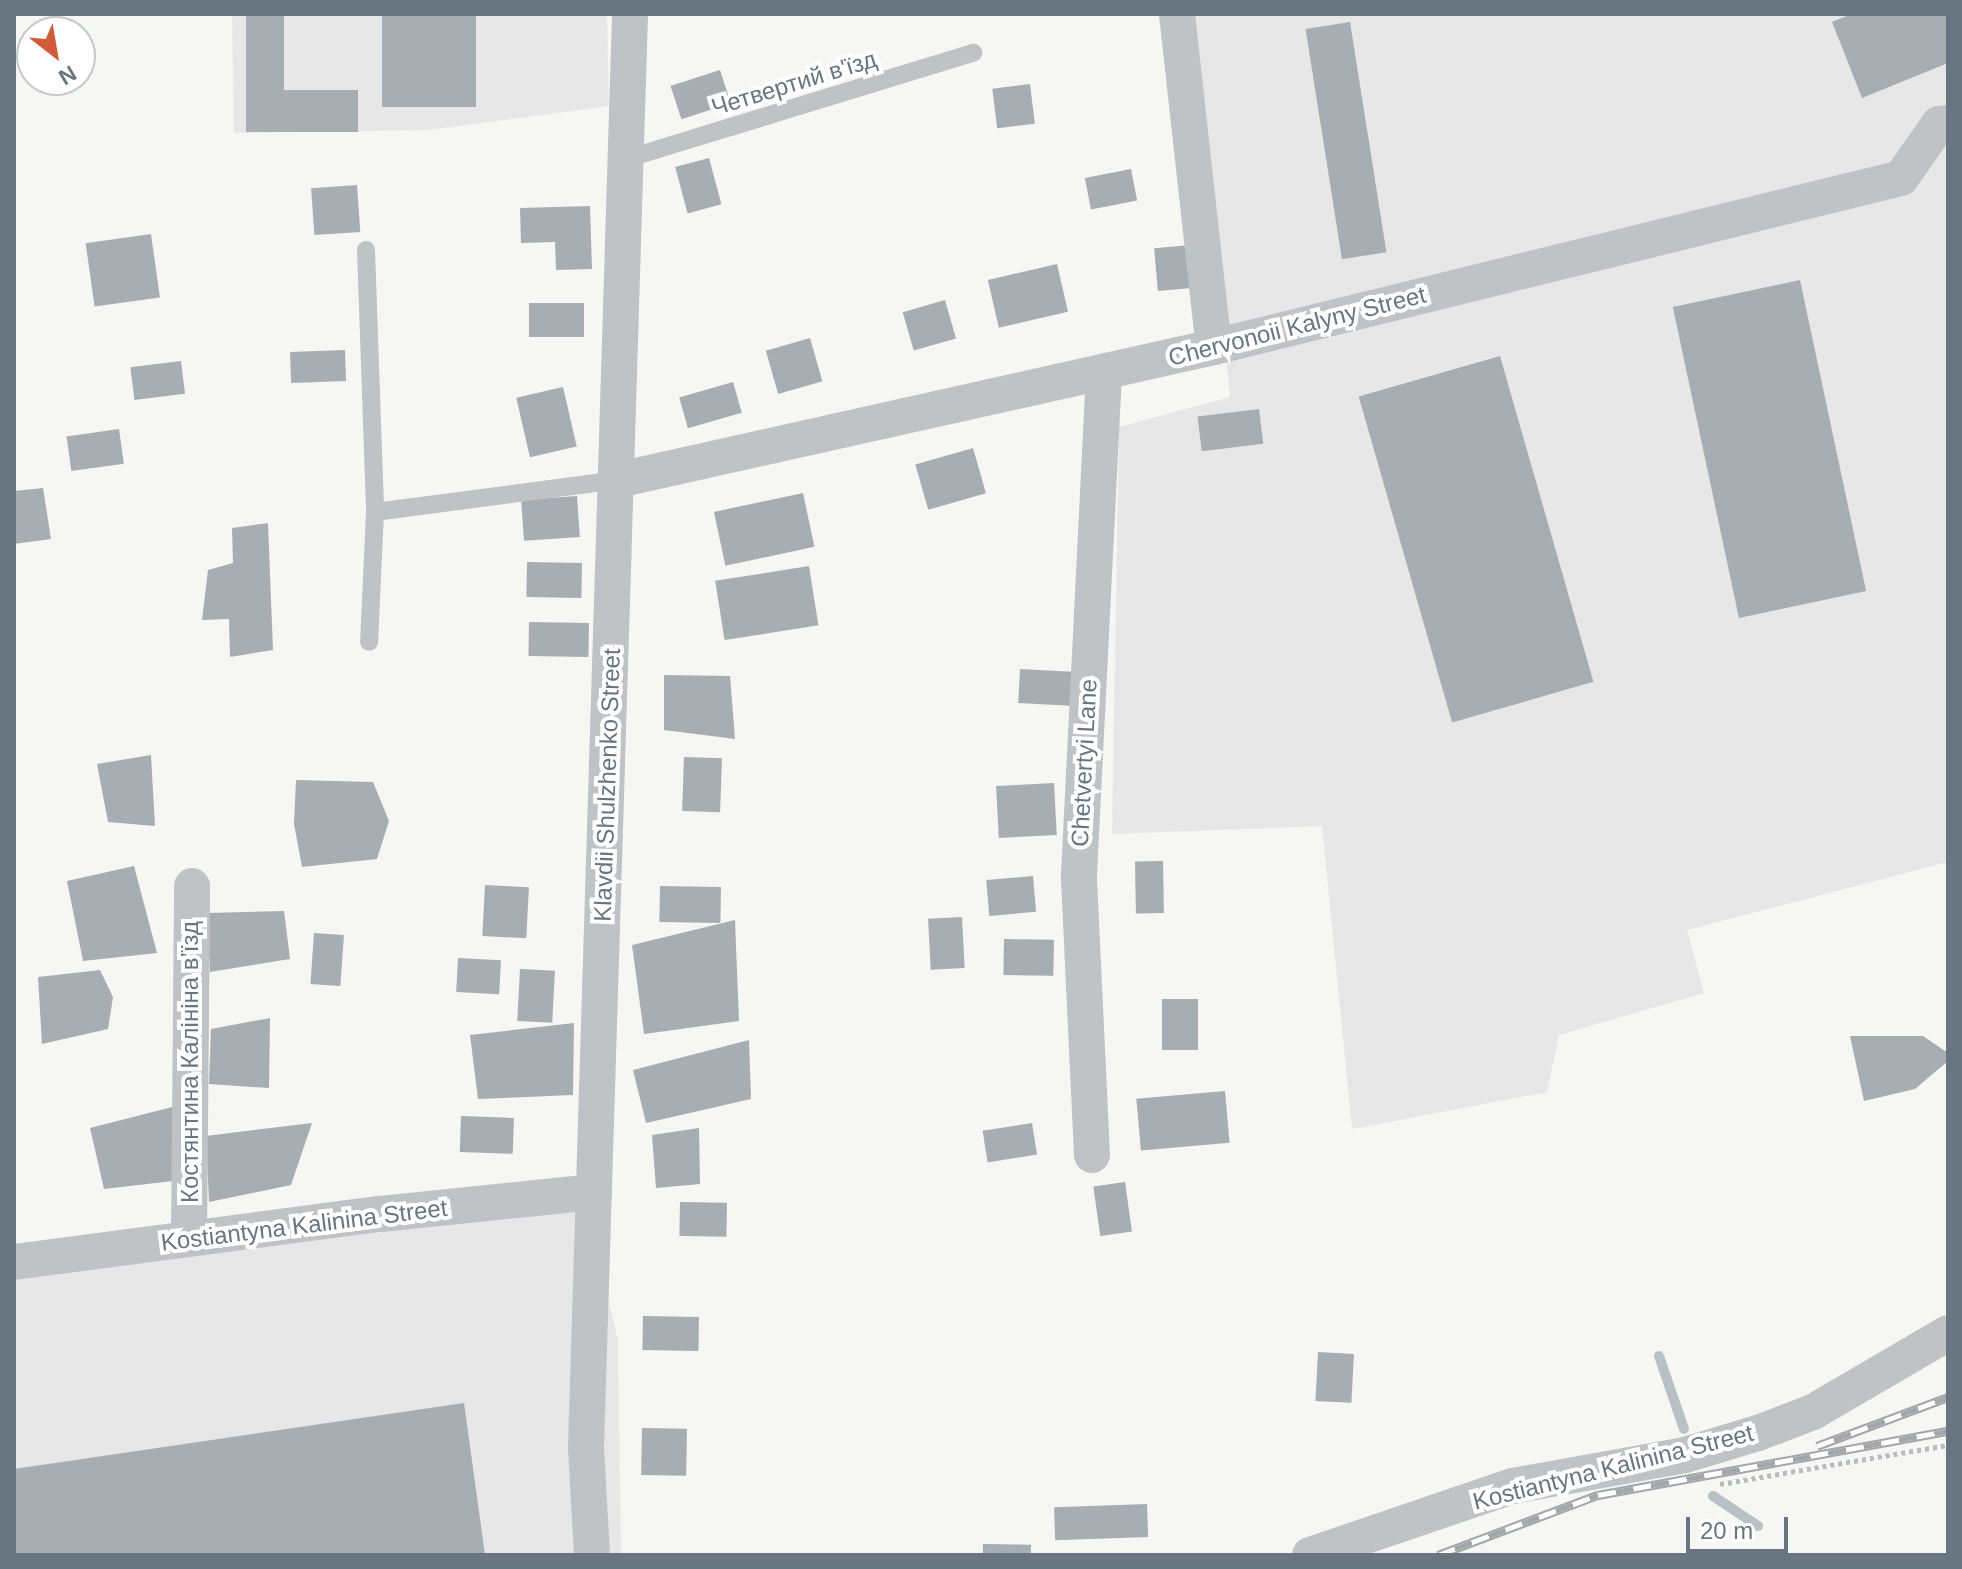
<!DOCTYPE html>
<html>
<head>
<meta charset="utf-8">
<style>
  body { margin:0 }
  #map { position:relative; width:1962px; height:1569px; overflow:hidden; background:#f6f6f3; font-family:Helvetica,sans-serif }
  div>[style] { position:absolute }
  .built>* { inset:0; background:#e6e7e6 }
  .stream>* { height:10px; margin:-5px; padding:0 5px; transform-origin:5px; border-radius:5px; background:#b8c2c6 }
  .building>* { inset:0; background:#a7aeb3; transform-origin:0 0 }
  .path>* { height:5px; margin-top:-2.5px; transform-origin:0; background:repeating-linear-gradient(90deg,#b9bcbe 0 4px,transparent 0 8px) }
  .lane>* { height:18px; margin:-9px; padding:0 9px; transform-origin:9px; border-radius:9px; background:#bfc3c6 }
  .street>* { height:36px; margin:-18px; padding:0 18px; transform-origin:18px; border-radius:18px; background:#bfc3c6 }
  .rail>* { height:9px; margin-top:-4.5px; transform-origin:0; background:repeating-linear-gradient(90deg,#fff 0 18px,#a1a7ab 0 36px); box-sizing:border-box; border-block:2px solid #a1a7ab }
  span { translate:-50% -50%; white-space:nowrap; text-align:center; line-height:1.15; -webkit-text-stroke:8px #fff; paint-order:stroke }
  .street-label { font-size:24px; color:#687681 }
  .frame { position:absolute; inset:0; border:16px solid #687681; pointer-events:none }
  .north { position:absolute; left:16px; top:16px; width:80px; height:80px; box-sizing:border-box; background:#fff; border:2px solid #c3c8cd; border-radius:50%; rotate:149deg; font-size:22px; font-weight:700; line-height:32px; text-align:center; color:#687681 }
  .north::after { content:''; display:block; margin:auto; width:28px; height:36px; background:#d25a37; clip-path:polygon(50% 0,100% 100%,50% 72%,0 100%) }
  .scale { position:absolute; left:1686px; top:1517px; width:102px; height:36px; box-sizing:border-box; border:4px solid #687681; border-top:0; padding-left:10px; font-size:24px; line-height:28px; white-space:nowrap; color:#687681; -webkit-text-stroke:6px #fff; paint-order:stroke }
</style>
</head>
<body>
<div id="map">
  <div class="built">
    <div style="clip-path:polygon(232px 14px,607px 14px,609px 106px,428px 130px,234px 133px)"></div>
    <div style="clip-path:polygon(1194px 14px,1948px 14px,1948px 862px,1687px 930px,1704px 993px,1559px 1035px,1547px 1092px,1352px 1129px,1322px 826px,1112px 834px,1119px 427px,1230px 397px)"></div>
    <div style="clip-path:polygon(585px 1202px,618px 1340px,621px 1555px,14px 1555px,14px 1270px)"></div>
  </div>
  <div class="stream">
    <div style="left:1659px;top:1356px;width:77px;rotate:71.1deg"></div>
    <div style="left:1713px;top:1496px;width:54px;rotate:33.7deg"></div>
  </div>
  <div class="building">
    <div style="clip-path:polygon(246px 14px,284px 14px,284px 90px,358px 90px,358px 132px,246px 132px)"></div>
    <div style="left:382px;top:14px;width:94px;height:93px"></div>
    <div style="clip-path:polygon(1852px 14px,1948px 14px,1948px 63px,1862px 98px,1832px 22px)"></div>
    <div style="left:1350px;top:22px;width:233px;height:45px;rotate:81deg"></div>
    <div style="left:720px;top:70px;width:35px;height:52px;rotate:72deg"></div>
    <div style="left:1030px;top:84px;width:40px;height:38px;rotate:83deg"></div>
    <div style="left:709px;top:158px;width:48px;height:35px;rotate:75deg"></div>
    <div style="left:1131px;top:169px;width:32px;height:47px;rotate:79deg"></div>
    <div style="left:357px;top:185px;width:47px;height:46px;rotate:86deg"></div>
    <div style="clip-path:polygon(590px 206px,592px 269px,556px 270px,555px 242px,521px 243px,520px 208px)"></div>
    <div style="left:151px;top:234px;width:64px;height:66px;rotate:82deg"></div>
    <div style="left:1191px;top:245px;width:43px;height:37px;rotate:85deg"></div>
    <div style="left:1057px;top:264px;width:49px;height:71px;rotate:77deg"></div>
    <div style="left:1800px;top:280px;width:318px;height:130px;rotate:78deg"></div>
    <div style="left:945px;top:300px;width:40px;height:44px;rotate:74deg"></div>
    <div style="left:529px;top:303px;width:55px;height:34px"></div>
    <div style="left:810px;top:338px;width:45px;height:46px;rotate:74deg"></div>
    <div style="left:345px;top:350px;width:31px;height:55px;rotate:88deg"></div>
    <div style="left:1500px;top:356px;width:339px;height:147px;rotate:74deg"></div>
    <div style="left:181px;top:361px;width:33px;height:51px;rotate:83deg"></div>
    <div style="left:733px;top:382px;width:32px;height:56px;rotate:74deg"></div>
    <div style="left:563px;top:387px;width:61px;height:48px;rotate:77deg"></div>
    <div style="left:1259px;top:409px;width:35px;height:62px;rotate:83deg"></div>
    <div style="left:119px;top:429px;width:35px;height:53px;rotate:82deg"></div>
    <div style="left:973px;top:448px;width:47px;height:60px;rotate:74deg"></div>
    <div style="clip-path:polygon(43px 488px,51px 539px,14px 544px,14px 491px)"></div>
    <div style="left:803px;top:493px;width:55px;height:91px;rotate:78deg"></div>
    <div style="left:577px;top:496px;width:41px;height:56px;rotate:86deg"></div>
    <div style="clip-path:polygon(268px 523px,273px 650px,230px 657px,229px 619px,202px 620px,208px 570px,233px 563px,232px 528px)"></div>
    <div style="left:527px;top:562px;width:55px;height:35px;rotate:1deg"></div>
    <div style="left:809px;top:566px;width:60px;height:95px;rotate:81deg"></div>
    <div style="left:529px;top:622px;width:60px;height:34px;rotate:1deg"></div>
    <div style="left:1020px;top:669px;width:52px;height:34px;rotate:3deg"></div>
    <div style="clip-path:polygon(664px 675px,730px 676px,735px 739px,664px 730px)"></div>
    <div style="clip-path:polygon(151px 755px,155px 826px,108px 822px,97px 764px)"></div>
    <div style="left:684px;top:757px;width:38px;height:54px;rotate:2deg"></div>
    <div style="clip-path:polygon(296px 780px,373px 782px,389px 821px,377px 859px,302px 867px,294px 824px)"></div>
    <div style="left:1054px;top:783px;width:52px;height:58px;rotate:87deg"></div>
    <div style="left:1163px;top:861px;width:52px;height:28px;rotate:89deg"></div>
    <div style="clip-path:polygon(134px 866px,157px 953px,83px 961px,67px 881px)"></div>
    <div style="left:1033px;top:876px;width:36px;height:47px;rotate:85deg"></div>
    <div style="left:485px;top:885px;width:44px;height:51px;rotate:3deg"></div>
    <div style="left:660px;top:886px;width:61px;height:36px;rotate:1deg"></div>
    <div style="clip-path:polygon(284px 911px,290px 959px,210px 972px,207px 913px)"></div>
    <div style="left:962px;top:917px;width:51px;height:34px;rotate:87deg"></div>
    <div style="clip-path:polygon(735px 920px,739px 1021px,644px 1034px,632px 945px)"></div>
    <div style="left:314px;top:933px;width:30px;height:51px;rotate:4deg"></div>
    <div style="left:1004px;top:939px;width:50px;height:36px;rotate:1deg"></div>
    <div style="left:458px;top:958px;width:43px;height:34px;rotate:3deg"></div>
    <div style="left:520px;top:969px;width:35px;height:52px;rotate:3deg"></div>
    <div style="clip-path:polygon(100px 970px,113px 997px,108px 1029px,42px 1044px,38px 977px)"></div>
    <div style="left:1162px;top:999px;width:36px;height:51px"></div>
    <div style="clip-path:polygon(270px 1018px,269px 1088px,209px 1084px,211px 1029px)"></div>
    <div style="clip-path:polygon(574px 1023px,573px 1095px,478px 1099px,470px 1035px)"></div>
    <div style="clip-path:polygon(1850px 1036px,1923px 1036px,1948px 1053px,1948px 1061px,1915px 1089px,1864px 1101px)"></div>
    <div style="clip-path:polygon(749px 1040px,751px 1099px,646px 1123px,633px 1070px)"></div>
    <div style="left:1225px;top:1091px;width:52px;height:89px;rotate:85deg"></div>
    <div style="clip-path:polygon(180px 1105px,190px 1179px,104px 1189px,90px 1128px)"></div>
    <div style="left:461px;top:1116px;width:53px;height:36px;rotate:2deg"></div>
    <div style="clip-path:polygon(312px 1123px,291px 1185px,209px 1202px,206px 1136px)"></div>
    <div style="left:1032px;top:1123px;width:32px;height:50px;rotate:81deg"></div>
    <div style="clip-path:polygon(699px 1128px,700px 1184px,656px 1188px,652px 1135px)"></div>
    <div style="left:1125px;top:1182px;width:50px;height:32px;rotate:82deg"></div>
    <div style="left:680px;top:1202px;width:47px;height:34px;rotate:1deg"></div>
    <div style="left:643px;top:1316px;width:56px;height:34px;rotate:1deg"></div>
    <div style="left:1318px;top:1352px;width:36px;height:49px;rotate:3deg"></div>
    <div style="clip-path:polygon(464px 1403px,485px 1555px,14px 1555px,14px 1469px)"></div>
    <div style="left:642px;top:1428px;width:45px;height:47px;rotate:1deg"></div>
    <div style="left:1147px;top:1504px;width:33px;height:93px;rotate:88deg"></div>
    <div style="left:983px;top:1544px;width:48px;height:11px;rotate:1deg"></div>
  </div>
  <div class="path">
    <div style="left:1720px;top:1484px;width:231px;rotate:-9.7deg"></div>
  </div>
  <div class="lane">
    <div style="left:629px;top:158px;width:360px;rotate:-17deg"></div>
    <div style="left:366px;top:250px;width:262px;rotate:88deg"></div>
    <div style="left:375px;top:512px;width:130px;rotate:92.6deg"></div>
    <div style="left:375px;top:512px;width:245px;rotate:-7.5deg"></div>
  </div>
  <div class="street">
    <div style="left:1177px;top:14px;width:335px;rotate:83.7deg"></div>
    <div style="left:618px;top:480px;width:611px;rotate:-12.58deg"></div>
    <div style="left:1214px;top:347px;width:707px;rotate:-13.82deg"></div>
    <div style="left:1901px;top:178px;width:66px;rotate:-54.9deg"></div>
    <div style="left:1939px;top:124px;width:9px;rotate:-6deg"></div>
    <div style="left:1092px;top:1155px;width:280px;rotate:-92.7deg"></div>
    <div style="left:1079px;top:875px;width:504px;rotate:-87.15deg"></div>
    <div style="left:189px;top:1239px;width:353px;rotate:-89.5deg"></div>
    <div style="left:14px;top:1262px;width:370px;rotate:-7.5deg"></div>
    <div style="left:381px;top:1214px;width:214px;rotate:-5.9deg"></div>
    <div style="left:592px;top:1555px;width:108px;rotate:-93.2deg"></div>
    <div style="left:586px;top:1447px;width:1434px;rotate:-88.24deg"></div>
    <div style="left:1310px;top:1555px;width:214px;rotate:-18.8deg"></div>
    <div style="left:1513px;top:1486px;width:175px;rotate:-10.2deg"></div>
    <div style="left:1685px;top:1455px;width:76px;rotate:-16.8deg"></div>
    <div style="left:1758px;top:1433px;width:59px;rotate:-20.9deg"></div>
    <div style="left:1813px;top:1412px;width:156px;rotate:-30.3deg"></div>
  </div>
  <div class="rail">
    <div style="left:1817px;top:1446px;width:140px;rotate:-20.5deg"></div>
    <div style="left:1438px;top:1555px;width:171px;rotate:-20.6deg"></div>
    <div style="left:1598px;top:1495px;width:356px;rotate:-10.4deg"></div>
  </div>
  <div class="street-label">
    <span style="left:794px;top:83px;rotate:-17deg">Четвертий в'їзд</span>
    <span style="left:1297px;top:326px;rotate:-14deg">Chervonoii Kalyny Street</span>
    <span style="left:1084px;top:763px;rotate:-87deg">Chetvertyi Lane</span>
    <span style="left:607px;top:785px;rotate:-88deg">Klavdii Shulzhenko Street</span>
    <span style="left:190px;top:1062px;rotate:-90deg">Костянтина Калініна в’їзд</span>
    <span style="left:304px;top:1225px;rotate:-7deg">Kostiantyna Kalinina Street</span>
    <span style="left:1613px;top:1467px;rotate:-14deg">Kostiantyna Kalinina Street</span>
  </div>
  <div class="frame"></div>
  <div class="north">N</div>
  <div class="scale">20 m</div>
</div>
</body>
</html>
